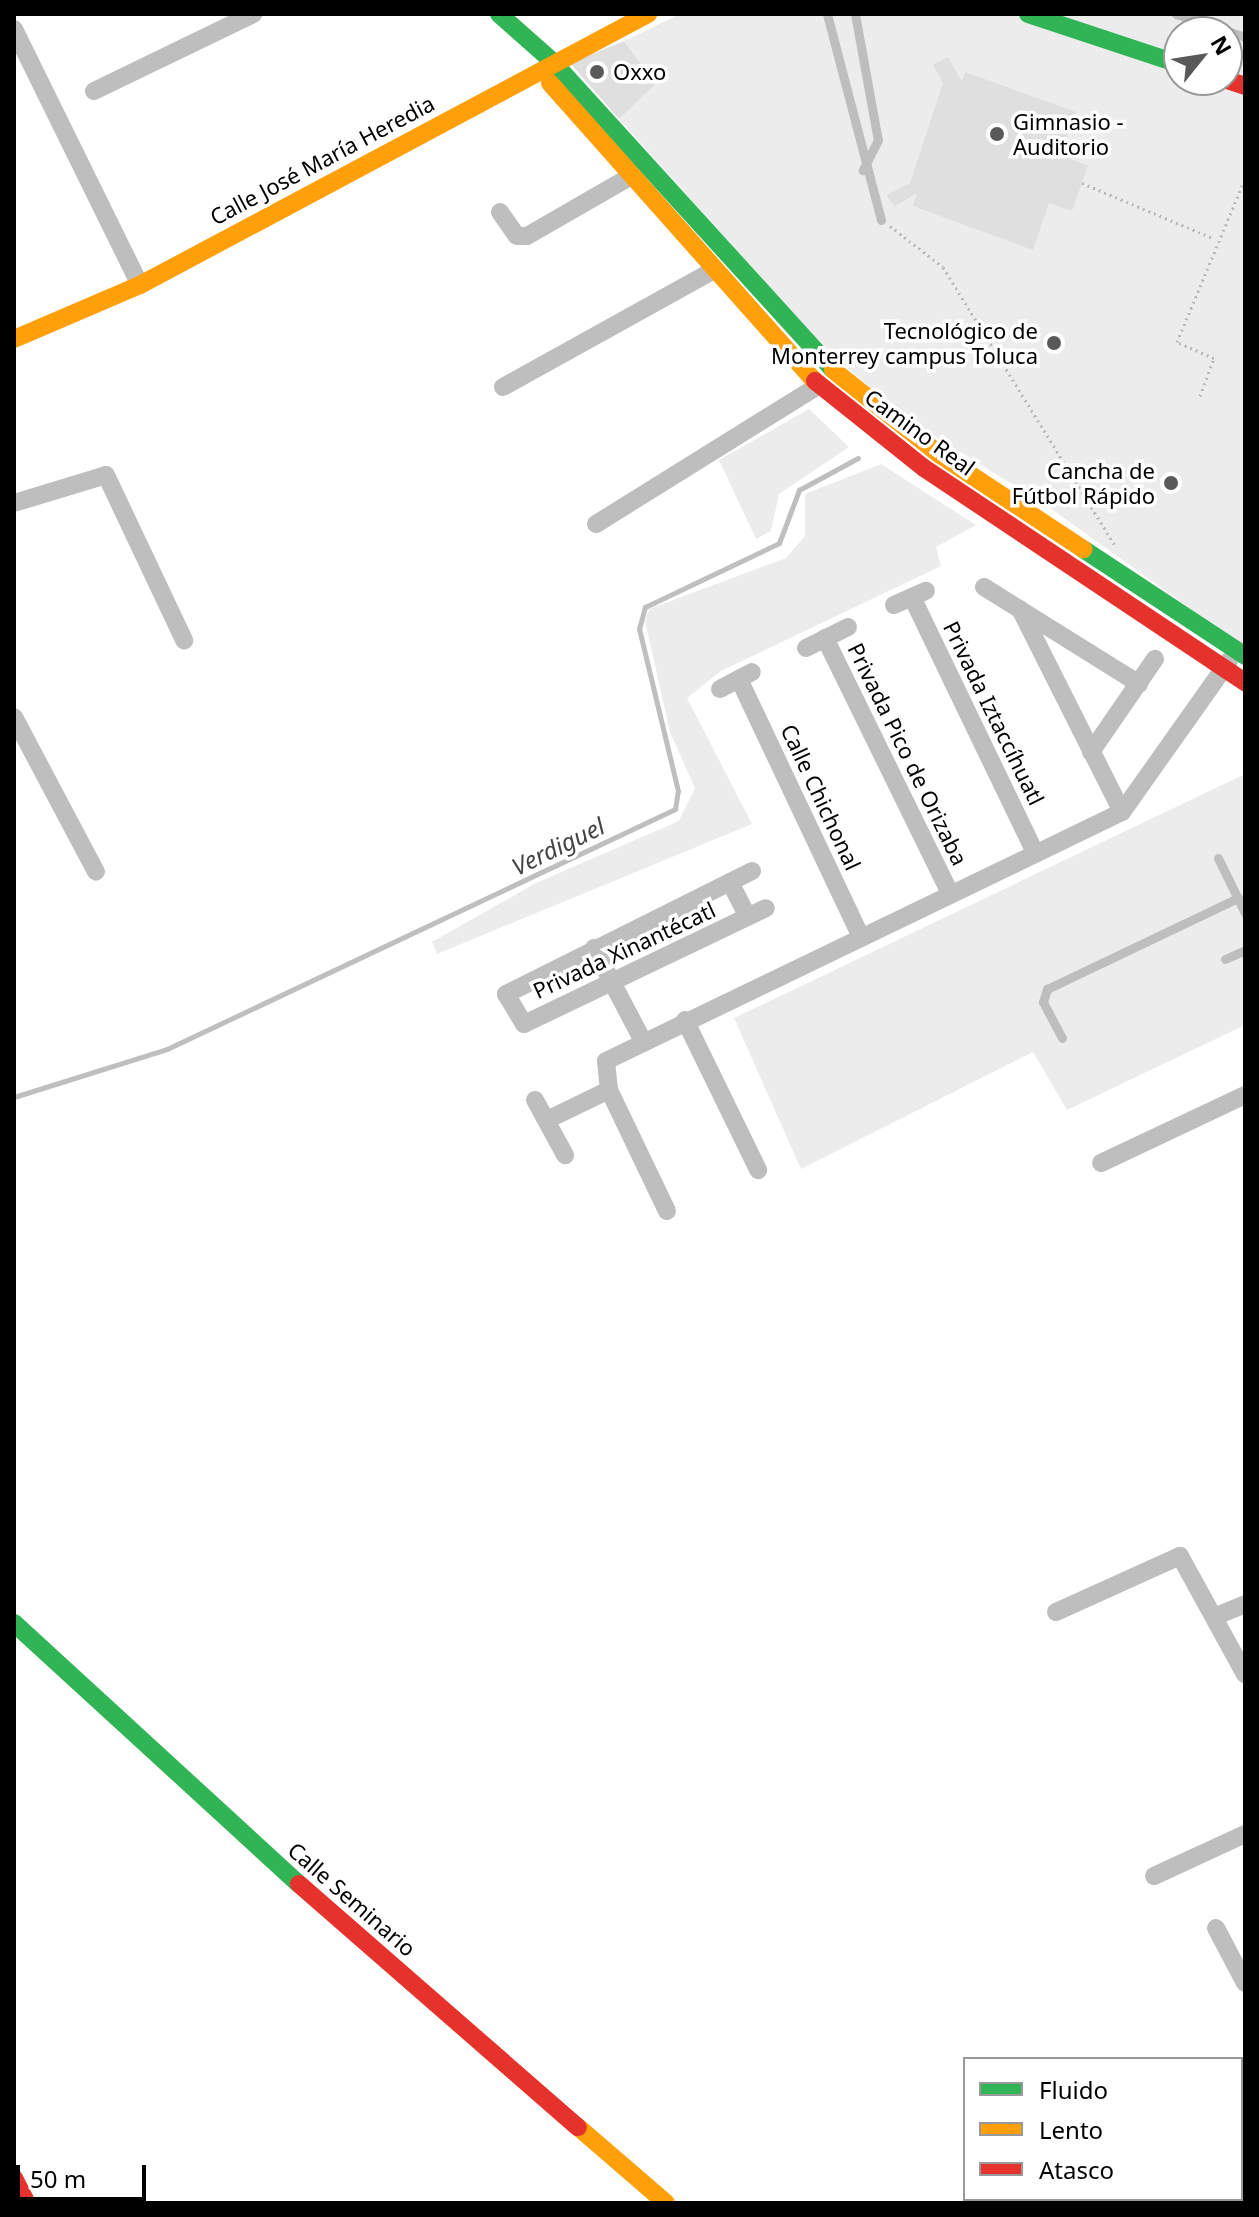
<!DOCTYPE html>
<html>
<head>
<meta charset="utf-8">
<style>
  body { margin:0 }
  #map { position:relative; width:1259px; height:2217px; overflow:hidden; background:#fff; font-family:"Noto Sans",sans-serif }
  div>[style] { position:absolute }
  .green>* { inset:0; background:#ececec }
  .stream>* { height:5px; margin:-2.5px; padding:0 2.5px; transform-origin:2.5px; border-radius:2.5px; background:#bfbfbf }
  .building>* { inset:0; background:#dfdfdf }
  .path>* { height:3px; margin-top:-1.5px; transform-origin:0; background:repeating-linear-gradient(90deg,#b9b9b9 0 2px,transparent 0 6px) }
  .lane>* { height:9px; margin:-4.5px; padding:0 4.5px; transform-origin:4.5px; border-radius:4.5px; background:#bebebe }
  .street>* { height:18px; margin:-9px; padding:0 9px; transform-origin:9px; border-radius:9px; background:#bebebe }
  .fast>* { height:18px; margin:-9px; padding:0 9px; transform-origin:9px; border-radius:9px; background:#30b455 }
  .slow>* { height:18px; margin:-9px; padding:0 9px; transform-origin:9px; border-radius:9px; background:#ff9f0a }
  .jam>* { height:18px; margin:-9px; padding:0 9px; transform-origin:9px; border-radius:9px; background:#e5322d }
  .dots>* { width:22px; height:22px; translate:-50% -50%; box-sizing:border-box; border:4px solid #fff; border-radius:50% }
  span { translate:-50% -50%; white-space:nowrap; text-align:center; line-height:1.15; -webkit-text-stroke:7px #fff; paint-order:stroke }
  .poi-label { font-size:22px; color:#000 }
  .left { translate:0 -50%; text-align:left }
  .right { translate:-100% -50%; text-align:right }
  .street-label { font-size:22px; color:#000 }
  .water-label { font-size:24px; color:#444; font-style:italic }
  .frame { position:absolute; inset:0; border:16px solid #000; pointer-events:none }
  .legend { position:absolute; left:963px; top:2057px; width:280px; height:144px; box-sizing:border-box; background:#fff; border:2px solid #999; margin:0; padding:10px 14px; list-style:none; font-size:24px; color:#000 }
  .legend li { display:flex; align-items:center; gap:16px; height:40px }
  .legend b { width:40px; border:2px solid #999 }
  .north { position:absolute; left:1163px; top:16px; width:80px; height:80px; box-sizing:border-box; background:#fff; border:2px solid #999; border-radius:50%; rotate:60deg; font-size:22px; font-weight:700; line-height:32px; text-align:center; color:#000 }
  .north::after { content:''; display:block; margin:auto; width:28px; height:36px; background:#595959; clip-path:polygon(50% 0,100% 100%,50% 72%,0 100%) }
  .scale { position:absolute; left:16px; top:2165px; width:130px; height:36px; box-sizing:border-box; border:4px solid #000; border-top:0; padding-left:10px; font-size:24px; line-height:28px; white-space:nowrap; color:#000; -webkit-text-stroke:6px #fff; paint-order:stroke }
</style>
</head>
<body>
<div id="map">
  <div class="green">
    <div style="clip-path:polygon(evenodd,680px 14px,1245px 14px,1245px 648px,1050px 508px,906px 418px,823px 347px,619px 119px,656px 84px,624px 41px,680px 14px,1179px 32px,1227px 32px,1227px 80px,1179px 80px,1179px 32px)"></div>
    <div style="clip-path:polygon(809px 409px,849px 447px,779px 494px,771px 531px,756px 539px,719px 460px)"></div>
    <div style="clip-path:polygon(881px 464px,976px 525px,936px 547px,941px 566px,721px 671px,687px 698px,752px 824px,437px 954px,432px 942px,536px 883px,679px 821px,695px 788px,670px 732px,645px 621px,649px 609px,786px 558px,805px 536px,805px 494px)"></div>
    <div style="clip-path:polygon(1245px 774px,1245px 1025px,1067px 1110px,1033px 1052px,801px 1169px,734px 1018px)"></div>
  </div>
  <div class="stream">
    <div style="left:14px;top:1097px;width:160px;rotate:-17.4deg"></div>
    <div style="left:167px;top:1049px;width:562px;rotate:-25.29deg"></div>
    <div style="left:675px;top:809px;width:18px;rotate:-81deg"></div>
    <div style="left:678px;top:791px;width:167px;rotate:-103.5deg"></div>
    <div style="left:639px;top:629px;width:23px;rotate:-75deg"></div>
    <div style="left:645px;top:607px;width:148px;rotate:-25.5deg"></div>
    <div style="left:779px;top:543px;width:57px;rotate:-69.3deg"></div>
    <div style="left:799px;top:490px;width:67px;rotate:-28.5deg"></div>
  </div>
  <div class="building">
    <div style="clip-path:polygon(624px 41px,656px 84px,619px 119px,570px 63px)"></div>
    <div style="clip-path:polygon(948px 57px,962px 82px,965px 72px,1076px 112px,1061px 155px,1088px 166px,1072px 211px,1049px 203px,1033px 250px,913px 206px,917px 193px,894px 207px,887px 195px,910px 183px,943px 83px,933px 65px)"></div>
  </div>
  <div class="path">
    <div style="left:1082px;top:183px;width:144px;rotate:22.8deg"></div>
    <div style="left:890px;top:226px;width:67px;rotate:37.7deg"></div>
    <div style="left:943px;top:267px;width:326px;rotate:58.3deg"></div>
    <div style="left:1200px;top:396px;width:40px;rotate:-69.8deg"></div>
    <div style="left:1214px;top:358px;width:40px;rotate:-156.6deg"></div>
    <div style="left:1177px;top:342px;width:177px;rotate:-67.4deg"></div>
  </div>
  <div class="lane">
    <div style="left:827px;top:14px;width:213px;rotate:75.3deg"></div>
    <div style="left:855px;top:14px;width:128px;rotate:79.7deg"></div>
    <div style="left:878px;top:140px;width:34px;rotate:117deg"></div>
    <div style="left:1176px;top:14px;width:73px;rotate:18.4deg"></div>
    <div style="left:1218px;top:858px;width:61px;rotate:63.9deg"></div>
    <div style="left:1225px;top:959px;width:22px;rotate:-24deg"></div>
    <div style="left:1062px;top:1038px;width:41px;rotate:-117.8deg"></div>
    <div style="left:1043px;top:1002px;width:14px;rotate:-73deg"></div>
    <div style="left:1047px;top:989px;width:212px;rotate:-25.5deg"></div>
    <div style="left:1001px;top:2199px;width:4px;rotate:63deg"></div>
  </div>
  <div class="street">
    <div style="left:14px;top:29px;width:285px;rotate:63.8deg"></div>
    <div style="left:94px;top:91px;width:177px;rotate:-25.8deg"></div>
    <div style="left:500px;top:212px;width:29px;rotate:55deg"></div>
    <div style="left:517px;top:236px;width:10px"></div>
    <div style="left:527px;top:236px;width:116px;rotate:-29.9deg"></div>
    <div style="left:503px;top:387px;width:239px;rotate:-29deg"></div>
    <div style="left:14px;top:503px;width:96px;rotate:-16.9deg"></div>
    <div style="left:106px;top:475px;width:183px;rotate:64.7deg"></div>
    <div style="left:596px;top:524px;width:263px;rotate:-31.9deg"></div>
    <div style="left:984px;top:587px;width:183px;rotate:32deg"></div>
    <div style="left:912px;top:597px;width:281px;rotate:64.3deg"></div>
    <div style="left:894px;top:605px;width:35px;rotate:-24deg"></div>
    <div style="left:1020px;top:609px;width:227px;rotate:63.3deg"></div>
    <div style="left:825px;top:638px;width:282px;rotate:63.9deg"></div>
    <div style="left:806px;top:648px;width:47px;rotate:-26.6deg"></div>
    <div style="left:739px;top:679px;width:283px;rotate:64.7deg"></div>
    <div style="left:720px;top:689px;width:36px;rotate:-28deg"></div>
    <div style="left:14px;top:717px;width:175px;rotate:62.1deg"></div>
    <div style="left:1091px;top:752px;width:113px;rotate:-55.5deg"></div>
    <div style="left:752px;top:871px;width:275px;rotate:153.4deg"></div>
    <div style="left:506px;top:994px;width:35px;rotate:59deg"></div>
    <div style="left:524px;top:1024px;width:268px;rotate:-25.6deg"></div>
    <div style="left:730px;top:882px;width:39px;rotate:63deg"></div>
    <div style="left:594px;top:948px;width:105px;rotate:62.2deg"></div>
    <div style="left:685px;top:1020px;width:167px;rotate:64deg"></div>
    <div style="left:535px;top:1100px;width:63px;rotate:61.4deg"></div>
    <div style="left:547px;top:1120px;width:69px;rotate:-25.8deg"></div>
    <div style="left:1101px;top:1163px;width:159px;rotate:-25.3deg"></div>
    <div style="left:667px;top:1211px;width:134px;rotate:-115.6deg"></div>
    <div style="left:609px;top:1090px;width:29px;rotate:-96deg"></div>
    <div style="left:606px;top:1061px;width:573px;rotate:-25.76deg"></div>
    <div style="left:1122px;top:812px;width:185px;rotate:-54.7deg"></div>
    <div style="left:1056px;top:1612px;width:136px;rotate:-24.3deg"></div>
    <div style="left:1180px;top:1556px;width:135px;rotate:61.2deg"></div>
    <div style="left:1216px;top:1616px;width:31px;rotate:-22deg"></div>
    <div style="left:1154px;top:1876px;width:100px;rotate:-24.8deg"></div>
    <div style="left:1216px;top:1928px;width:62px;rotate:62.2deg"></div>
  </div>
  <div class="fast">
    <div style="left:499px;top:14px;width:72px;rotate:41.6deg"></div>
    <div style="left:553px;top:62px;width:416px;rotate:47.7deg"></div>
    <div style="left:1028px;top:14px;width:159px;rotate:18.3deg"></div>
    <div style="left:1083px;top:549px;width:194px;rotate:33.4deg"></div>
    <div style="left:14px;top:1623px;width:386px;rotate:42.5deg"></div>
  </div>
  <div class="slow">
    <div style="left:550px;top:83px;width:399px;rotate:48.4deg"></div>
    <div style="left:14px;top:339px;width:137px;rotate:-23.2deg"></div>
    <div style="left:140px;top:285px;width:576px;rotate:-28.08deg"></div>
    <div style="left:833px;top:370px;width:135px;rotate:38.4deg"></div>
    <div style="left:939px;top:454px;width:173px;rotate:33.4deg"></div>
    <div style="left:578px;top:2127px;width:116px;rotate:40.8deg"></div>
  </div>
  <div class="jam">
    <div style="left:1227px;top:80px;width:19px;rotate:18deg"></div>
    <div style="left:815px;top:381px;width:139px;rotate:38.6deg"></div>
    <div style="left:924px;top:468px;width:386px;rotate:33.7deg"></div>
    <div style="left:299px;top:1884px;width:370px;rotate:41.1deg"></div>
    <div style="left:14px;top:2178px;width:28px;rotate:63deg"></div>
  </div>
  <div class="dots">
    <div style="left:597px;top:72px;background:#595959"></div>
    <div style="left:997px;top:134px;background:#595959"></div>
    <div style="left:1054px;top:343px;background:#595959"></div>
    <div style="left:1171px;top:483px;background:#595959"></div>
  </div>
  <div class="poi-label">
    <span class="left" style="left:613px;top:72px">Oxxo</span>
    <span class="left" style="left:1013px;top:134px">Gimnasio -<br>Auditorio</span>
    <span class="right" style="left:1038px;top:343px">Tecnológico de<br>Monterrey campus Toluca</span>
    <span class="right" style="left:1155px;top:483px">Cancha de<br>Fútbol Rápido</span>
  </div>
  <div class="street-label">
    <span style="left:322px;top:160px;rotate:-28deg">Calle José María Heredia</span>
    <span style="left:920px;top:432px;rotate:36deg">Camino Real</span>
    <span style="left:994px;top:713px;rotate:64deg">Privada Iztaccíhuatl</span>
    <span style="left:908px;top:754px;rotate:64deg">Privada Pico de Orizaba</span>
    <span style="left:821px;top:797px;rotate:65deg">Calle Chichonal</span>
    <span style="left:624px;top:950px;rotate:-25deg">Privada Xinantécatl</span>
    <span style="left:352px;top:1899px;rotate:41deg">Calle Seminario</span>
  </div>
  <div class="water-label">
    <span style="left:558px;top:846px;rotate:-26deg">Verdiguel</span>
  </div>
  <div class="frame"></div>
  <ul class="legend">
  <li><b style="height:10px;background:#30b455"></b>Fluido</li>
  <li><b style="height:10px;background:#ff9f0a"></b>Lento</li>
  <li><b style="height:10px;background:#e5322d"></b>Atasco</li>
  </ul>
  <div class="north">N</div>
  <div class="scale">50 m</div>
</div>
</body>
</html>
